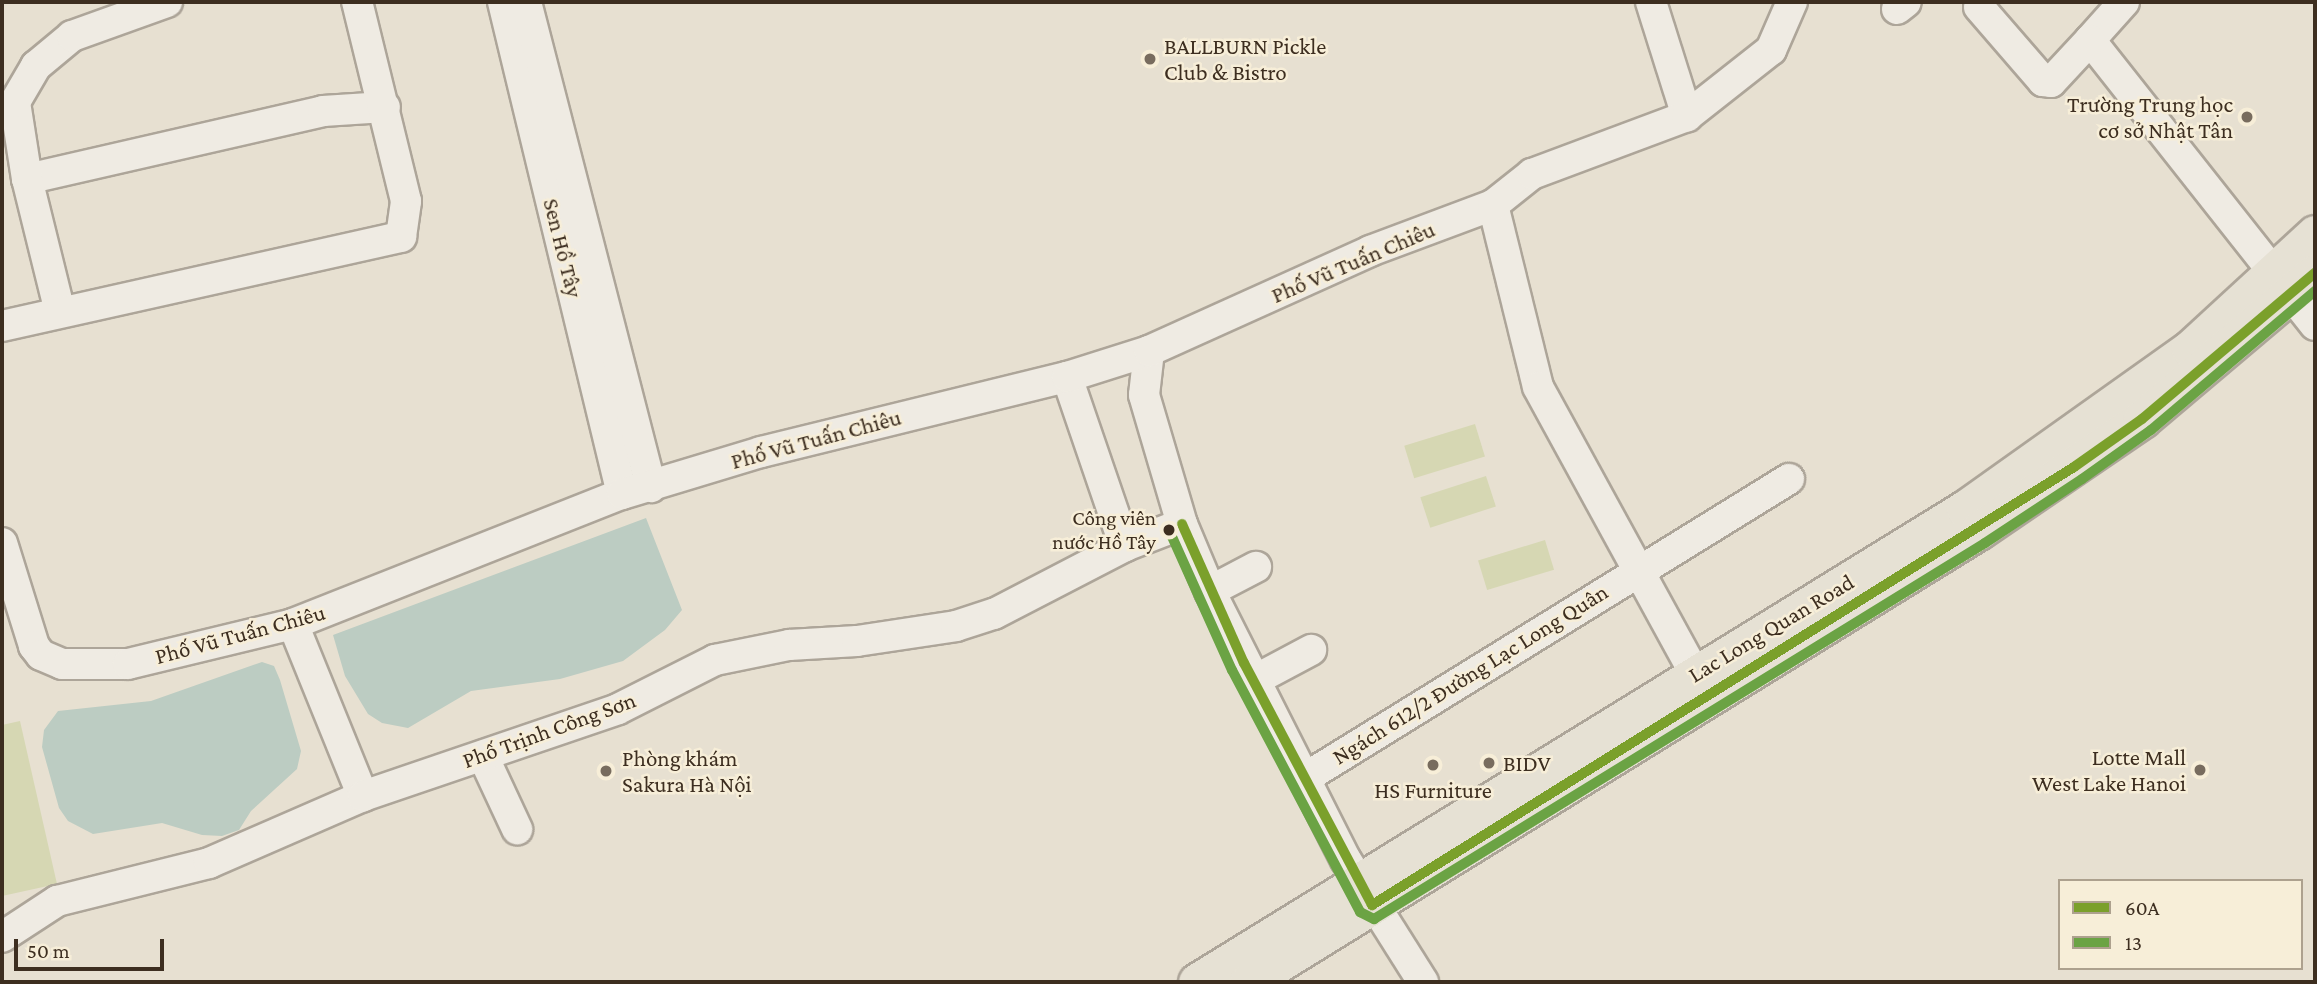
<!DOCTYPE html>
<html>
<head>
<meta charset="utf-8">
<style>
  body { margin:0 }
  #map { position:relative; width:2317px; height:984px; overflow:hidden; background:#e7e0d1; font-family:"Crimson Pro",serif }
  div>[style] { position:absolute }
  .green>* { inset:0; background:#d6d7b3; transform-origin:0 0 }
  .water>* { inset:0; background:#bcccc2 }
  .roads { filter:drop-shadow(2px 0 #ada599) drop-shadow(-2px 0 #ada599) drop-shadow(0 2px #ada599) drop-shadow(0 -2px #ada599) }
  .minor>* { height:30px; margin:-15px; padding:0 15px; transform-origin:15px; border-radius:15px; background:#efebe3 }
  .major>* { height:37px; margin:-18.5px; padding:0 18.5px; transform-origin:18.5px; border-radius:18.5px; background:#e6e1d4 }
  .bus-1>* { height:10px; margin:-5px; padding:0 5px; transform-origin:5px; border-radius:5px; background:#7ba02b }
  .bus-2>* { height:10px; margin:-5px; padding:0 5px; transform-origin:5px; border-radius:5px; background:#6ba344 }
  .dots>* { width:19px; height:19px; translate:-50% -50%; box-sizing:border-box; border:4px solid #f7eed8; border-radius:50% }
  span { translate:-50% -50%; white-space:nowrap; text-align:center; line-height:1.15; -webkit-text-stroke:5px #f7eed8; paint-order:stroke }
  .bus-label { font-size:21px; color:#3d2e20 }
  .right { translate:-100% -50%; text-align:right }
  .poi-label { font-size:23px; color:#3d2e20 }
  .left { translate:0 -50%; text-align:left }
  .street-label { font-size:23px; color:#3d2e20 }
  .frame { position:absolute; inset:0; border:4px solid #3d2e20; pointer-events:none }
  .legend { position:absolute; left:2058px; top:879px; width:245px; height:91px; box-sizing:border-box; background:#f7eed8; border:2px solid #ada18e; margin:0; padding:9px 12px; list-style:none; font-size:21px; color:#3d2e20 }
  .legend li { display:flex; align-items:center; gap:14px; height:35px }
  .legend b { width:35px; border:2px solid #ada18e }
  .scale { position:absolute; left:14px; top:939px; width:150px; height:32px; box-sizing:border-box; border:4px solid #3d2e20; border-top:0; padding-left:9px; font-size:21px; line-height:24px; white-space:nowrap; color:#3d2e20; -webkit-text-stroke:5px #f7eed8; paint-order:stroke }
</style>
</head>
<body>
<div id="map">
  <div class="green">
    <div style="left:1475px;top:424px;width:34px;height:74px;rotate:73deg"></div>
    <div style="left:1486px;top:476px;width:32px;height:69px;rotate:72deg"></div>
    <div style="left:1545px;top:540px;width:31px;height:70px;rotate:73deg"></div>
    <div style="clip-path:polygon(20px 721px,57px 884px,2px 896px,2px 725px)"></div>
  </div>
  <div class="water">
    <div style="clip-path:polygon(646px 518px,682px 610px,665px 630px,623px 661px,560px 679px,471px 691px,408px 728px,382px 723px,368px 714px,345px 676px,333px 635px)"></div>
    <div style="clip-path:polygon(262px 662px,274px 666px,280px 680px,301px 751px,297px 769px,251px 811px,239px 830px,222px 836px,202px 835px,162px 823px,93px 834px,68px 821px,59px 808px,42px 747px,44px 730px,58px 711px,151px 701px)"></div>
  </div>
  <div class="roads">
    <div class="minor">
      <div style="left:503px;top:2px;width:506px;rotate:76.4deg"></div>
      <div style="left:526px;top:2px;width:501px;rotate:75.55deg"></div>
      <div style="left:1651px;top:2px;width:120px;rotate:72.5deg"></div>
      <div style="left:2124px;top:2px;width:51px;rotate:131.8deg"></div>
      <div style="left:2090px;top:40px;width:363px;rotate:51.7deg"></div>
      <div style="left:1979px;top:7px;width:98px;rotate:49.1deg"></div>
      <div style="left:2043px;top:81px;width:8px;rotate:7deg"></div>
      <div style="left:2051px;top:82px;width:57px;rotate:-47.1deg"></div>
      <div style="left:1897px;top:9px;width:11px;rotate:-38deg"></div>
      <div style="left:27px;top:179px;width:304px;rotate:-12.9deg"></div>
      <div style="left:323px;top:111px;width:62px;rotate:-3.7deg"></div>
      <div style="left:1493px;top:205px;width:187px;rotate:76.1deg"></div>
      <div style="left:1538px;top:387px;width:327px;rotate:61.3deg"></div>
      <div style="left:60px;top:312px;width:137px;rotate:-103.9deg"></div>
      <div style="left:27px;top:179px;width:78px;rotate:-98.9deg"></div>
      <div style="left:15px;top:102px;width:42px;rotate:-59.7deg"></div>
      <div style="left:36px;top:66px;width:47px;rotate:-39.8deg"></div>
      <div style="left:72px;top:36px;width:101px;rotate:-19.7deg"></div>
      <div style="left:2px;top:326px;width:409px;rotate:-12.6deg"></div>
      <div style="left:401px;top:237px;width:36px;rotate:-82deg"></div>
      <div style="left:406px;top:201px;width:205px;rotate:-103.8deg"></div>
      <div style="left:1149px;top:351px;width:44px;rotate:96.5deg"></div>
      <div style="left:1144px;top:395px;width:134px;rotate:73.6deg"></div>
      <div style="left:1182px;top:524px;width:73px;rotate:67.3deg"></div>
      <div style="left:1210px;top:591px;width:301px;rotate:63.2deg"></div>
      <div style="left:1346px;top:860px;width:144px;rotate:57.7deg"></div>
      <div style="left:1067px;top:377px;width:179px;rotate:71.1deg"></div>
      <div style="left:2px;top:543px;width:108px;rotate:72.7deg"></div>
      <div style="left:34px;top:646px;width:11px;rotate:52deg"></div>
      <div style="left:41px;top:655px;width:23px;rotate:23deg"></div>
      <div style="left:62px;top:664px;width:66px"></div>
      <div style="left:128px;top:664px;width:170px;rotate:-13.6deg"></div>
      <div style="left:293px;top:624px;width:354px;rotate:-21.6deg"></div>
      <div style="left:622px;top:494px;width:145px;rotate:-16.8deg"></div>
      <div style="left:761px;top:452px;width:315px;rotate:-13.8deg"></div>
      <div style="left:1067px;top:377px;width:86px;rotate:-17.6deg"></div>
      <div style="left:1149px;top:351px;width:243px;rotate:-24.3deg"></div>
      <div style="left:1370px;top:251px;width:131px;rotate:-20.5deg"></div>
      <div style="left:1493px;top:205px;width:50px;rotate:-38.5deg"></div>
      <div style="left:1532px;top:174px;width:165px;rotate:-20.5deg"></div>
      <div style="left:1687px;top:116px;width:107px;rotate:-38.2deg"></div>
      <div style="left:1771px;top:50px;width:52px;rotate:-66.4deg"></div>
      <div style="left:1210px;top:591px;width:52px;rotate:-27.6deg"></div>
      <div style="left:293px;top:624px;width:186px;rotate:67.9deg"></div>
      <div style="left:1253px;top:681px;width:66px;rotate:-28.1deg"></div>
      <div style="left:483px;top:756px;width:81px;rotate:65deg"></div>
      <div style="left:1305px;top:778px;width:569px;rotate:-31.71deg"></div>
      <div style="left:2px;top:937px;width:66px;rotate:-33.2deg"></div>
      <div style="left:57px;top:901px;width:157px;rotate:-14deg"></div>
      <div style="left:209px;top:863px;width:168px;rotate:-23.5deg"></div>
      <div style="left:363px;top:796px;width:269px;rotate:-18.8deg"></div>
      <div style="left:618px;top:709px;width:109px;rotate:-26.8deg"></div>
      <div style="left:715px;top:660px;width:76px;rotate:-11.5deg"></div>
      <div style="left:789px;top:645px;width:68px;rotate:-3.4deg"></div>
      <div style="left:857px;top:641px;width:100px;rotate:-8.6deg"></div>
      <div style="left:956px;top:626px;width:40px;rotate:-18deg"></div>
      <div style="left:994px;top:614px;width:148px;rotate:-27.4deg"></div>
      <div style="left:1125px;top:546px;width:61px;rotate:-21.1deg"></div>
    </div>
    <div class="major">
      <div style="left:1197px;top:982px;width:902px;rotate:-31.63deg"></div>
      <div style="left:1965px;top:509px;width:276px;rotate:-35.4deg"></div>
      <div style="left:2190px;top:349px;width:170px;rotate:-42.6deg"></div>
      <div style="left:1248px;top:982px;width:858px;rotate:-31.71deg"></div>
      <div style="left:1978px;top:531px;width:199px;rotate:-34.3deg"></div>
      <div style="left:2142px;top:419px;width:226px;rotate:-40.2deg"></div>
    </div>
  </div>
  <div class="bus-1">
    <div style="left:1182px;top:524px;width:152px;rotate:66deg"></div>
    <div style="left:1244px;top:663px;width:274px;rotate:62.1deg"></div>
    <div style="left:1372px;top:905px;width:827px;rotate:-31.96deg"></div>
    <div style="left:2074px;top:467px;width:83px;rotate:-35.2deg"></div>
    <div style="left:2142px;top:419px;width:226px;rotate:-40.2deg"></div>
  </div>
  <div class="bus-2">
    <div style="left:1169px;top:530px;width:154px;rotate:65.8deg"></div>
    <div style="left:1232px;top:670px;width:274px;rotate:62.1deg"></div>
    <div style="left:1360px;top:912px;width:16px;rotate:27deg"></div>
    <div style="left:1374px;top:919px;width:717px;rotate:-31.61deg"></div>
    <div style="left:1985px;top:543px;width:116px;rotate:-33.4deg"></div>
    <div style="left:2082px;top:479px;width:85px;rotate:-35.4deg"></div>
    <div style="left:2151px;top:430px;width:215px;rotate:-40.3deg"></div>
  </div>
  <div class="dots">
    <div style="left:1150px;top:59px;background:#786c5e"></div>
    <div style="left:2247px;top:117px;background:#786c5e"></div>
    <div style="left:1169px;top:530px;background:#3d2e20"></div>
    <div style="left:1489px;top:763px;background:#786c5e"></div>
    <div style="left:1433px;top:765px;background:#786c5e"></div>
    <div style="left:2200px;top:770px;background:#786c5e"></div>
    <div style="left:606px;top:771px;background:#786c5e"></div>
  </div>
  <div class="bus-label">
    <span class="right" style="left:1156px;top:530px">Công viên<br>nước Hồ Tây</span>
  </div>
  <div class="poi-label">
    <span class="left" style="left:1164px;top:59px">BALLBURN Pickle<br>Club &amp; Bistro</span>
    <span class="right" style="left:2233px;top:117px">Trường Trung học<br>cơ sở Nhật Tân</span>
    <span class="right" style="left:2186px;top:770px">Lotte Mall<br>West Lake Hanoi</span>
    <span class="left" style="left:622px;top:771px">Phòng khám<br>Sakura Hà Nội</span>
    <span class="left" style="left:1503px;top:763px">BIDV</span>
    <span style="left:1433px;top:790px">HS Furniture</span>
  </div>
  <div class="street-label">
    <span style="left:563px;top:248px;rotate:76deg">Sen Hồ Tây</span>
    <span style="left:1353px;top:262px;rotate:-23deg">Phố Vũ Tuấn Chiêu</span>
    <span style="left:816px;top:439px;rotate:-15deg">Phố Vũ Tuấn Chiêu</span>
    <span style="left:1771px;top:628px;rotate:-31deg">Lac Long Quan Road</span>
    <span style="left:240px;top:634px;rotate:-15deg">Phố Vũ Tuấn Chiêu</span>
    <span style="left:1470px;top:674px;rotate:-32deg">Ngách 612/2 Đường Lạc Long Quân</span>
    <span style="left:549px;top:730px;rotate:-20deg">Phố Trịnh Công Sơn</span>
  </div>
  <div class="frame"></div>
  <ul class="legend">
  <li><b style="height:9px;background:#7ba02b"></b>60A</li>
  <li><b style="height:9px;background:#6ba344"></b>13</li>
  </ul>
  <div class="scale">50 m</div>
</div>
</body>
</html>
